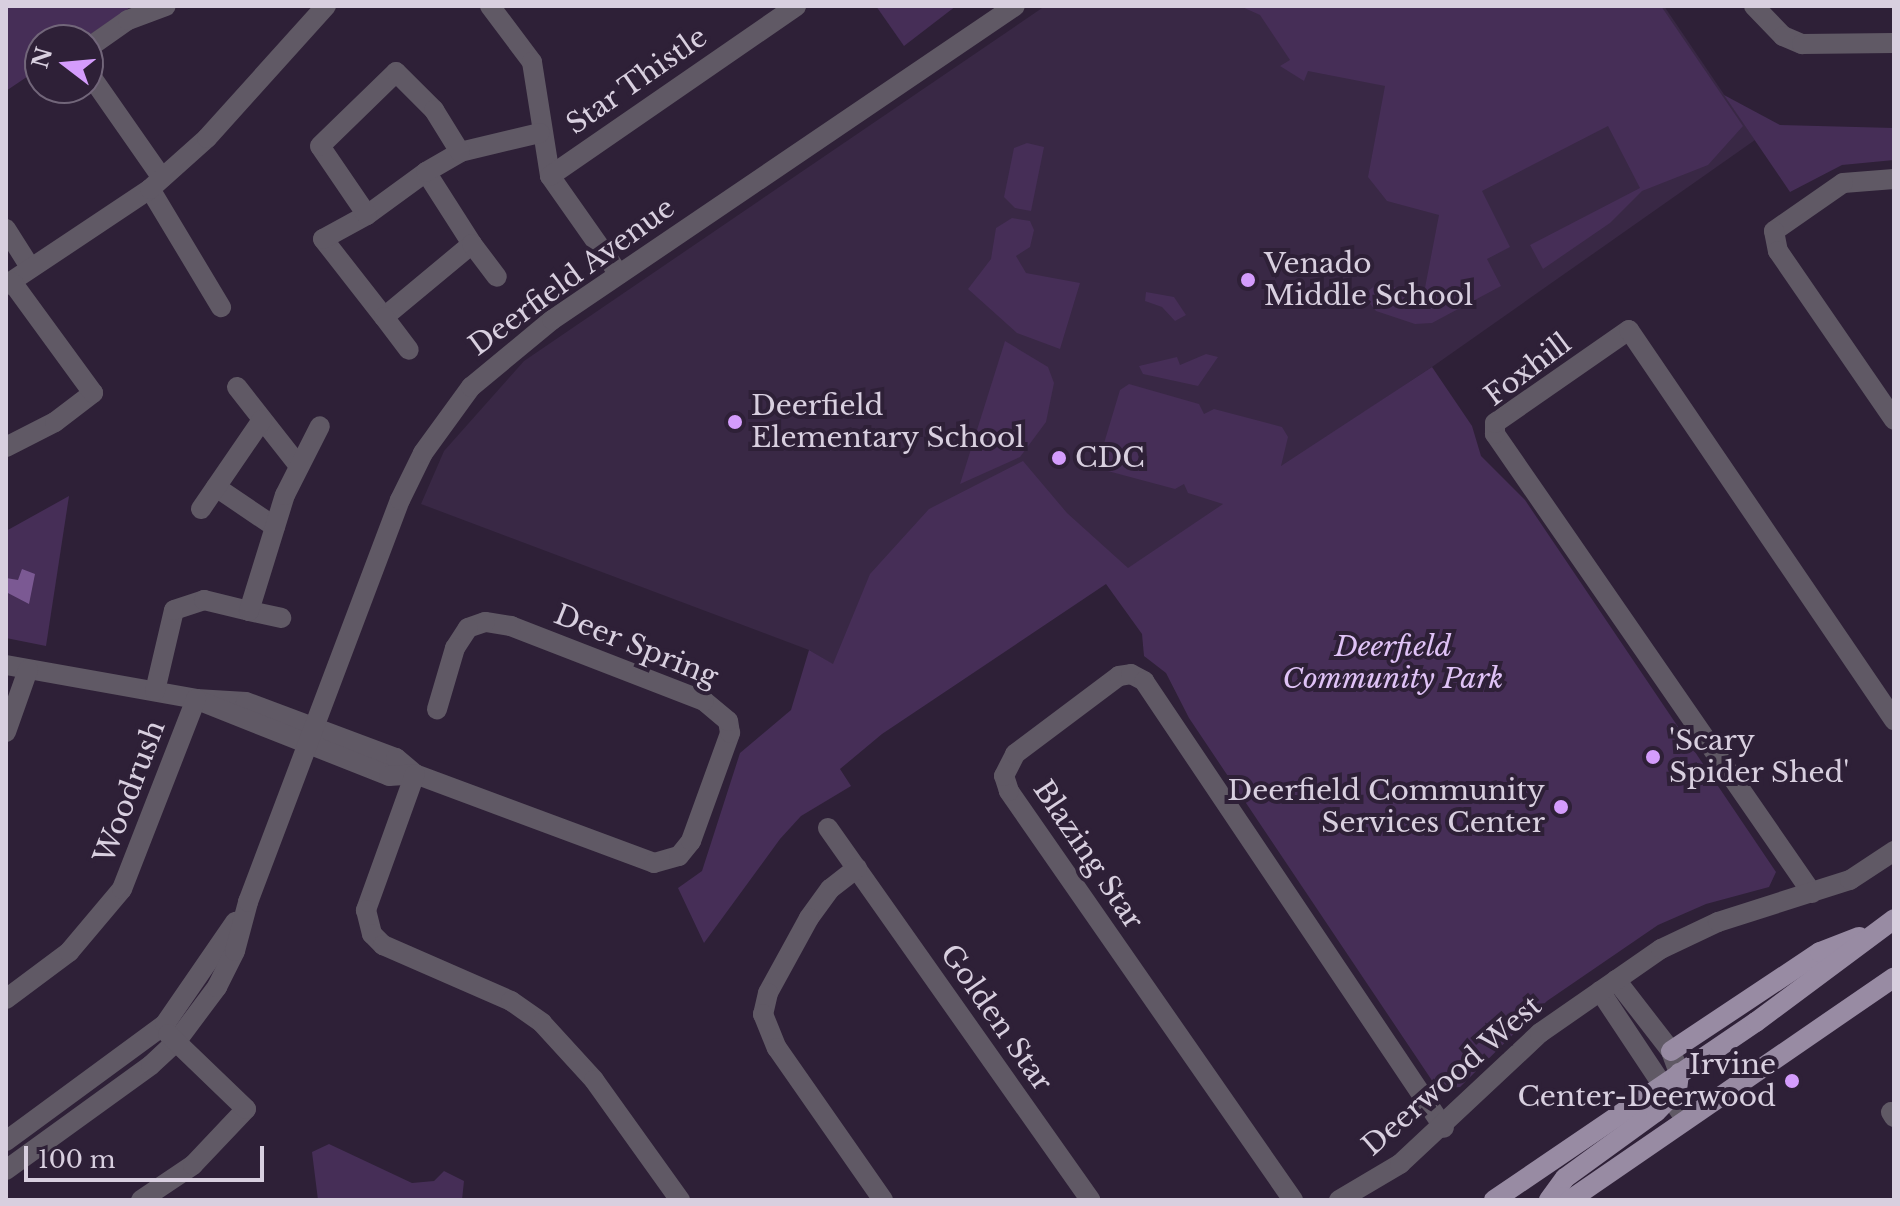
<!DOCTYPE html>
<html>
<head>
<meta charset="utf-8">
<style>
  body { margin:0 }
  #map { position:relative; width:1900px; height:1206px; overflow:hidden; background:#2e2037; font-family:"Libre Baskerville",serif }
  div>[style] { position:absolute }
  .built>* { inset:0; background:#392845 }
  .green>* { inset:0; background:#462e57 }
  .water>* { inset:0; background:#7b5993 }
  .minor>* { height:20px; margin:-10px; padding:0 10px; transform-origin:10px; border-radius:10px; background:#605965 }
  .major>* { height:20px; margin:-10px; padding:0 10px; transform-origin:10px; border-radius:10px; background:#988ba3 }
  .dots>* { width:22px; height:22px; translate:-50% -50%; box-sizing:border-box; border:4px solid #2e2037; border-radius:50% }
  span { translate:-50% -50%; white-space:nowrap; text-align:center; line-height:1.15; -webkit-text-stroke:8px #2e2037; paint-order:stroke }
  .street-label { font-size:28px; color:#d8cfdf }
  .poi-label { font-size:28px; color:#d8cfdf }
  .left { translate:0 -50%; text-align:left }
  .right { translate:-100% -50%; text-align:right }
  .park-label { font-size:28px; color:#dfc2f6; font-style:italic }
  .frame { position:absolute; inset:0; border:8px solid #d8cfdf; pointer-events:none }
  .north { position:absolute; left:24px; top:24px; width:80px; height:80px; box-sizing:border-box; background:#2e2037; border:2px solid #72667a; border-radius:50%; rotate:286deg; font-size:22px; font-weight:700; line-height:32px; text-align:center; color:#d8cfdf }
  .north::after { content:''; display:block; margin:auto; width:28px; height:36px; background:#d49cfc; clip-path:polygon(50% 0,100% 100%,50% 72%,0 100%) }
  .scale { position:absolute; left:24px; top:1146px; width:240px; height:36px; box-sizing:border-box; border:4px solid #d8cfdf; border-top:0; padding-left:10px; font-size:24px; line-height:28px; white-space:nowrap; color:#d8cfdf; -webkit-text-stroke:6px #2e2037; paint-order:stroke }
</style>
</head>
<body>
<div id="map">
  <div class="built">
    <div style="clip-path:polygon(1045px 6px,1664px 6px,1755px 140px,1432px 367px,893px 725px,880px 693px,809px 650px,421px 504px,444px 451px,524px 361px)"></div>
  </div>
  <div class="green">
    <div style="clip-path:polygon(6px 6px,132px 6px,82px 40px,40px 40px,40px 68px,6px 91px)"></div>
    <div style="clip-path:polygon(876px 6px,956px 6px,904px 46px)"></div>
    <div style="clip-path:polygon(1240px 6px,1661px 6px,1743px 126px,1708px 165px,1642px 191px,1610px 223px,1543px 269px,1530px 245px,1640px 188px,1608px 126px,1482px 191px,1510px 247px,1487px 259px,1501px 286px,1432px 323px,1415px 324px,1376px 311px,1363px 295px,1377px 284px,1424px 293px,1439px 215px,1387px 201px,1368px 177px,1385px 86px,1308px 71px,1304px 81px,1280px 66px,1290px 60px,1260px 15px)"></div>
    <div style="clip-path:polygon(1724px 95px,1780px 125px,1894px 128px,1894px 160px,1842px 165px,1790px 192px)"></div>
    <div style="clip-path:polygon(1027px 143px,1044px 147px,1031px 211px,1015px 208px,1004px 197px,1014px 148px)"></div>
    <div style="clip-path:polygon(1012px 218px,1030px 221px,1034px 230px,1030px 247px,1016px 256px,1026px 273px,1080px 283px,1060px 349px,1017px 333px,968px 289px,991px 259px,996px 228px)"></div>
    <div style="clip-path:polygon(1146px 292px,1174px 297px,1186px 315px,1175px 321px,1162px 307px,1145px 301px)"></div>
    <div style="clip-path:polygon(1005px 341px,1048px 367px,1054px 383px,1046px 422px,1020px 457px,960px 484px)"></div>
    <div style="clip-path:polygon(1206px 354px,1218px 357px,1198px 386px,1143px 374px,1139px 366px,1177px 357px,1180px 365px)"></div>
    <div style="clip-path:polygon(1432px 367px,1472px 426px,1481px 456px,1525px 500px,1776px 872px,1769px 887px,1706px 904px,1658px 925px,1547px 1001px,1460px 1087px,1446px 1088px,1433px 1082px,1189px 718px,1166px 673px,1144px 656px,1142px 634px,1106px 584px,882px 734px,840px 769px,851px 786px,801px 816px,780px 839px,704px 943px,678px 888px,702px 871px,740px 753px,791px 710px,809px 650px,833px 664px,870px 574px,929px 509px,1023px 461px,1067px 513px,1128px 568px,1223px 504px,1188px 493px,1184px 484px,1175px 489px,1104px 470px,1099px 460px,1120px 390px,1129px 384px,1199px 404px,1204px 414px,1214px 409px,1282px 427px,1288px 437px,1281px 466px)"></div>
    <div style="clip-path:polygon(69px 496px,46px 646px,6px 638px,6px 531px)"></div>
    <div style="clip-path:polygon(329px 1144px,412px 1183px,434px 1181px,444px 1171px,464px 1181px,462px 1200px,318px 1200px,312px 1152px)"></div>
  </div>
  <div class="water">
    <div style="clip-path:polygon(22px 569px,35px 574px,29px 604px,6px 592px,6px 578px,18px 580px)"></div>
  </div>
  <div class="minor">
    <div style="left:490px;top:6px;width:70px;rotate:53.1deg"></div>
    <div style="left:532px;top:62px;width:115px;rotate:81deg"></div>
    <div style="left:550px;top:176px;width:120px;rotate:54.9deg"></div>
    <div style="left:1754px;top:6px;width:42px;rotate:46deg"></div>
    <div style="left:1783px;top:36px;width:21px;rotate:23deg"></div>
    <div style="left:1802px;top:44px;width:92px;rotate:-0.6deg"></div>
    <div style="left:88px;top:48px;width:49px;rotate:-35deg"></div>
    <div style="left:128px;top:20px;width:40px;rotate:-20.2deg"></div>
    <div style="left:88px;top:72px;width:129px;rotate:55.1deg"></div>
    <div style="left:426px;top:172px;width:85px;rotate:57.4deg"></div>
    <div style="left:472px;top:244px;width:114px;rotate:140.3deg"></div>
    <div style="left:384px;top:317px;width:99px;rotate:-128deg"></div>
    <div style="left:323px;top:239px;width:50px;rotate:-28.6deg"></div>
    <div style="left:367px;top:215px;width:73px;rotate:-36.1deg"></div>
    <div style="left:426px;top:172px;width:39px;rotate:-30deg"></div>
    <div style="left:460px;top:152px;width:82px;rotate:-13.4deg"></div>
    <div style="left:550px;top:176px;width:299px;rotate:-34.6deg"></div>
    <div style="left:1894px;top:179px;width:51px;rotate:175.5deg"></div>
    <div style="left:1843px;top:183px;width:84px;rotate:145.2deg"></div>
    <div style="left:1774px;top:231px;width:20px;rotate:79deg"></div>
    <div style="left:1778px;top:251px;width:205px;rotate:55.5deg"></div>
    <div style="left:150px;top:189px;width:138px;rotate:59deg"></div>
    <div style="left:367px;top:215px;width:83px;rotate:-124.3deg"></div>
    <div style="left:320px;top:146px;width:106px;rotate:-44.2deg"></div>
    <div style="left:396px;top:72px;width:54px;rotate:45deg"></div>
    <div style="left:434px;top:110px;width:49px;rotate:58.2deg"></div>
    <div style="left:6px;top:229px;width:45px;rotate:57.7deg"></div>
    <div style="left:472px;top:244px;width:41px;rotate:52.9deg"></div>
    <div style="left:6px;top:285px;width:173px;rotate:-33.7deg"></div>
    <div style="left:150px;top:189px;width:76px;rotate:-41.8deg"></div>
    <div style="left:207px;top:138px;width:178px;rotate:-48deg"></div>
    <div style="left:384px;top:317px;width:41px;rotate:52.9deg"></div>
    <div style="left:237px;top:387px;width:100px;rotate:51.9deg"></div>
    <div style="left:6px;top:447px;width:55px;rotate:-27deg"></div>
    <div style="left:55px;top:422px;width:48px;rotate:-37.3deg"></div>
    <div style="left:93px;top:393px;width:137px;rotate:-126.1deg"></div>
    <div style="left:216px;top:487px;width:71px;rotate:34.1deg"></div>
    <div style="left:201px;top:509px;width:108px;rotate:-55.6deg"></div>
    <div style="left:249px;top:611px;width:33px;rotate:12deg"></div>
    <div style="left:6px;top:665px;width:193px;rotate:10.1deg"></div>
    <div style="left:196px;top:699px;width:50px;rotate:3.4deg"></div>
    <div style="left:246px;top:702px;width:160px;rotate:20.5deg"></div>
    <div style="left:396px;top:758px;width:25px;rotate:40deg"></div>
    <div style="left:415px;top:774px;width:255px;rotate:20.4deg"></div>
    <div style="left:654px;top:863px;width:26px;rotate:-16deg"></div>
    <div style="left:679px;top:856px;width:19px;rotate:-51deg"></div>
    <div style="left:691px;top:841px;width:115px;rotate:-70.1deg"></div>
    <div style="left:730px;top:733px;width:12px;rotate:-99deg"></div>
    <div style="left:728px;top:721px;width:31px;rotate:-140deg"></div>
    <div style="left:704px;top:701px;width:207px;rotate:-158.8deg"></div>
    <div style="left:511px;top:626px;width:26px;rotate:-171deg"></div>
    <div style="left:485px;top:622px;width:18px;rotate:161deg"></div>
    <div style="left:468px;top:628px;width:24px;rotate:123deg"></div>
    <div style="left:455px;top:648px;width:64px;rotate:106.4deg"></div>
    <div style="left:155px;top:691px;width:83px;rotate:-76.8deg"></div>
    <div style="left:174px;top:610px;width:32px;rotate:-18deg"></div>
    <div style="left:204px;top:600px;width:46px;rotate:13.7deg"></div>
    <div style="left:249px;top:611px;width:121px;rotate:-72.8deg"></div>
    <div style="left:285px;top:495px;width:77px;rotate:-63.1deg"></div>
    <div style="left:200px;top:701px;width:203px;rotate:21.6deg"></div>
    <div style="left:389px;top:776px;width:26px;rotate:-4deg"></div>
    <div style="left:6px;top:732px;width:66px;rotate:-70.5deg"></div>
    <div style="left:415px;top:774px;width:145px;rotate:109.8deg"></div>
    <div style="left:366px;top:910px;width:25px;rotate:76deg"></div>
    <div style="left:372px;top:934px;width:16px;rotate:45deg"></div>
    <div style="left:383px;top:945px;width:140px;rotate:23.6deg"></div>
    <div style="left:511px;top:1001px;width:38px;rotate:35deg"></div>
    <div style="left:542px;top:1023px;width:77px;rotate:47.6deg"></div>
    <div style="left:594px;top:1080px;width:148px;rotate:54.4deg"></div>
    <div style="left:828px;top:828px;width:455px;rotate:54.8deg"></div>
    <div style="left:857px;top:868px;width:34px;rotate:142deg"></div>
    <div style="left:830px;top:889px;width:36px;rotate:126deg"></div>
    <div style="left:809px;top:918px;width:85px;rotate:118.7deg"></div>
    <div style="left:768px;top:993px;width:22px;rotate:103deg"></div>
    <div style="left:763px;top:1014px;width:37px;rotate:68deg"></div>
    <div style="left:777px;top:1048px;width:185px;rotate:55.1deg"></div>
    <div style="left:1812px;top:893px;width:558px;rotate:-124.63deg"></div>
    <div style="left:1495px;top:434px;width:11px;rotate:-90deg"></div>
    <div style="left:1495px;top:423px;width:163px;rotate:-34.8deg"></div>
    <div style="left:1629px;top:330px;width:472px;rotate:55.8deg"></div>
    <div style="left:1616px;top:980px;width:90px;rotate:52.2deg"></div>
    <div style="left:1671px;top:1051px;width:23px;rotate:70deg"></div>
    <div style="left:1600px;top:991px;width:154px;rotate:56.4deg"></div>
    <div style="left:6px;top:999px;width:79px;rotate:-36.7deg"></div>
    <div style="left:69px;top:952px;width:82px;rotate:-49.9deg"></div>
    <div style="left:122px;top:889px;width:204px;rotate:-68.7deg"></div>
    <div style="left:1891px;top:1112px;width:6px;rotate:59deg"></div>
    <div style="left:6px;top:1141px;width:197px;rotate:-36.3deg"></div>
    <div style="left:165px;top:1024px;width:124px;rotate:-55.5deg"></div>
    <div style="left:6px;top:1170px;width:179px;rotate:-35.9deg"></div>
    <div style="left:151px;top:1065px;width:34px;rotate:-43deg"></div>
    <div style="left:176px;top:1042px;width:69px;rotate:-53.3deg"></div>
    <div style="left:217px;top:987px;width:40px;rotate:-63.4deg"></div>
    <div style="left:235px;top:951px;width:51px;rotate:-75.1deg"></div>
    <div style="left:248px;top:902px;width:430px;rotate:-69.3deg"></div>
    <div style="left:400px;top:500px;width:52px;rotate:-63.9deg"></div>
    <div style="left:423px;top:453px;width:82px;rotate:-54deg"></div>
    <div style="left:471px;top:387px;width:105px;rotate:-39.6deg"></div>
    <div style="left:552px;top:320px;width:559px;rotate:-34.14deg"></div>
    <div style="left:141px;top:1200px;width:63px;rotate:-33.9deg"></div>
    <div style="left:193px;top:1165px;width:77px;rotate:-46.6deg"></div>
    <div style="left:246px;top:1109px;width:108px;rotate:-136.1deg"></div>
    <div style="left:1293px;top:1200px;width:498px;rotate:-124.8deg"></div>
    <div style="left:1009px;top:791px;width:16px;rotate:-108deg"></div>
    <div style="left:1004px;top:776px;width:25px;rotate:-63deg"></div>
    <div style="left:1015px;top:754px;width:130px;rotate:-36.9deg"></div>
    <div style="left:1119px;top:676px;width:12px;rotate:-9deg"></div>
    <div style="left:1131px;top:674px;width:15px;rotate:28deg"></div>
    <div style="left:1144px;top:681px;width:538px;rotate:56.13deg"></div>
    <div style="left:1339px;top:1200px;width:71px;rotate:-30.5deg"></div>
    <div style="left:1400px;top:1164px;width:192px;rotate:-43.1deg"></div>
    <div style="left:1540px;top:1033px;width:147px;rotate:-34.8deg"></div>
    <div style="left:1661px;top:949px;width:63px;rotate:-25.3deg"></div>
    <div style="left:1718px;top:922px;width:139px;rotate:-17.7deg"></div>
    <div style="left:1850px;top:880px;width:53px;rotate:-33.4deg"></div>
  </div>
  <div class="major">
    <div style="left:1671px;top:1051px;width:179px;rotate:-33.6deg"></div>
    <div style="left:1820px;top:952px;width:42px;rotate:-21deg"></div>
    <div style="left:1494px;top:1200px;width:317px;rotate:-34.2deg"></div>
    <div style="left:1756px;top:1022px;width:172px;rotate:-36.7deg"></div>
    <div style="left:1549px;top:1200px;width:27px;rotate:-54deg"></div>
    <div style="left:1565px;top:1178px;width:112px;rotate:-36deg"></div>
    <div style="left:1656px;top:1112px;width:30px;rotate:-46deg"></div>
    <div style="left:1677px;top:1090px;width:17px;rotate:-83deg"></div>
    <div style="left:1570px;top:1200px;width:393px;rotate:-34.5deg"></div>
  </div>
  <div class="dots">
    <div style="left:1248px;top:280px;background:#d49cfc"></div>
    <div style="left:735px;top:422px;background:#d49cfc"></div>
    <div style="left:1059px;top:458px;background:#d49cfc"></div>
    <div style="left:1653px;top:757px;background:#d49cfc"></div>
    <div style="left:1561px;top:807px;background:#d49cfc"></div>
    <div style="left:1792px;top:1081px;background:#d49cfc"></div>
  </div>
  <div class="street-label">
    <span style="left:637px;top:81px;rotate:-35deg">Star Thistle</span>
    <span style="left:572px;top:277px;rotate:-36deg">Deerfield Avenue</span>
    <span style="left:1528px;top:370px;rotate:-37deg">Foxhill</span>
    <span style="left:636px;top:646px;rotate:22deg">Deer Spring</span>
    <span style="left:130px;top:792px;rotate:-69deg">Woodrush</span>
    <span style="left:1088px;top:855px;rotate:56deg">Blazing Star</span>
    <span style="left:996px;top:1018px;rotate:55deg">Golden Star</span>
    <span style="left:1452px;top:1076px;rotate:-41deg">Deerwood West</span>
  </div>
  <div class="poi-label">
    <span class="left" style="left:1264px;top:280px">Venado<br>Middle School</span>
    <span class="left" style="left:751px;top:422px">Deerfield<br>Elementary School</span>
    <span class="left" style="left:1075px;top:458px">CDC</span>
    <span class="left" style="left:1669px;top:757px">'Scary<br>Spider Shed'</span>
    <span class="right" style="left:1545px;top:807px">Deerfield Community<br>Services Center</span>
    <span class="right" style="left:1776px;top:1081px">Irvine<br>Center-Deerwood</span>
  </div>
  <div class="park-label">
    <span style="left:1393px;top:663px">Deerfield<br>Community Park</span>
  </div>
  <div class="frame"></div>
  <div class="north">N</div>
  <div class="scale">100 m</div>
</div>
</body>
</html>
